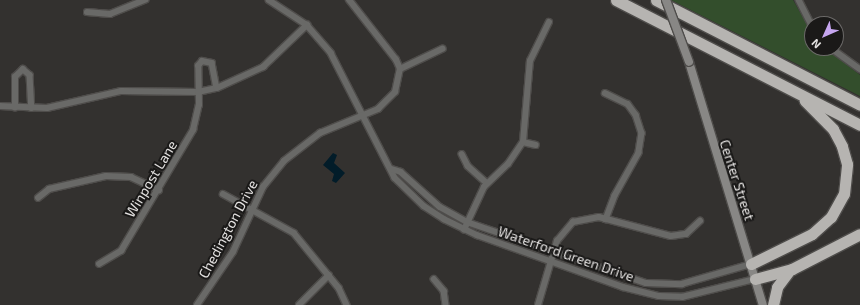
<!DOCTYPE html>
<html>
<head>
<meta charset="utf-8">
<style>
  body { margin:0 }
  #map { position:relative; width:860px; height:305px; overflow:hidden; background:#33312f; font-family:"Exo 2",sans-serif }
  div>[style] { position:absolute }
  .green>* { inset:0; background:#334e2c }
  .water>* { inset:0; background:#021c29 }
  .roads { filter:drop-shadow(1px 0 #4f4d4b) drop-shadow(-1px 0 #4f4d4b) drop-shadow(0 1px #4f4d4b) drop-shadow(0 -1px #4f4d4b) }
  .street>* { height:5.5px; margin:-2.75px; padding:0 2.75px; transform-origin:2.75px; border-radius:2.75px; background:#696967 }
  .secondary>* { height:8px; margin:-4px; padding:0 4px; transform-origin:4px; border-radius:4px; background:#888785 }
  .highway>* { height:11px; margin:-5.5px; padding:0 5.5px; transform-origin:5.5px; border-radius:5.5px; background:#b6b4b1 }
  .bridges { filter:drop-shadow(1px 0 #4f4d4b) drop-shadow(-1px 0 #4f4d4b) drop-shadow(0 1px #4f4d4b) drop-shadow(0 -1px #4f4d4b) }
  .secondary-bridge>* { height:8px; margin:-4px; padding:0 4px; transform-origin:4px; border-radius:4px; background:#888785 }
  span { translate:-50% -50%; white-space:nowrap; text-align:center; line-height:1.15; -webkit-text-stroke:4px #1a1918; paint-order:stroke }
  .street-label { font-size:14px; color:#e4e2e1 }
  .north { position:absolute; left:804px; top:16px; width:40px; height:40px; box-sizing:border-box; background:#1a1918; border:1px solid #6b6968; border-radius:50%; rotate:225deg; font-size:11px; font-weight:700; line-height:16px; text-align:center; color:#e4e2e1 }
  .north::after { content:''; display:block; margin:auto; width:14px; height:18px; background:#c6a6f0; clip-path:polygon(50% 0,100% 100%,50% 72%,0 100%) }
</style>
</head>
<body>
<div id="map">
  <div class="green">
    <div style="clip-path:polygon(671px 0,793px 0,812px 33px,812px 48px,825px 48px,860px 75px,860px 96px)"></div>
  </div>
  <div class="water">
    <div style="clip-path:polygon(333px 153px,337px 155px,334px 163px,345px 173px,336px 183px,332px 181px,334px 174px,323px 165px)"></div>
  </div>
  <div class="roads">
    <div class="street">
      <div style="left:269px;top:0;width:45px;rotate:33.3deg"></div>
      <div style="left:307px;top:25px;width:37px;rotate:49deg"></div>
      <div style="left:331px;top:53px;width:140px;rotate:62.9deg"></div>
      <div style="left:395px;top:178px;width:40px;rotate:44deg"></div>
      <div style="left:424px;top:206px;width:24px;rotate:33deg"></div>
      <div style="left:444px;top:219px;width:37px;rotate:26deg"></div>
      <div style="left:477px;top:235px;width:155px;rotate:19.6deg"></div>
      <div style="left:623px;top:287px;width:37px;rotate:14deg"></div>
      <div style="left:659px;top:296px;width:23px;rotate:2deg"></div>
      <div style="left:682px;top:297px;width:75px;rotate:-13.9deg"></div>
      <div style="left:799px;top:0;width:28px;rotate:63deg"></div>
      <div style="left:87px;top:12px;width:23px;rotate:5deg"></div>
      <div style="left:110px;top:14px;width:38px;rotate:-22deg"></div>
      <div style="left:831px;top:48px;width:36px;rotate:36deg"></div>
      <div style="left:400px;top:69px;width:47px;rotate:-25.5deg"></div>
      <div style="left:605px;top:93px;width:25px;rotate:26deg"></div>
      <div style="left:628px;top:104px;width:14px;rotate:54deg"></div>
      <div style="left:636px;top:115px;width:19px;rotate:72deg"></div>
      <div style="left:642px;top:133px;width:20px;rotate:99deg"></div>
      <div style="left:639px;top:153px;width:49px;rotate:119.2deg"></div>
      <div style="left:615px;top:196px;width:25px;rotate:111deg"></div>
      <div style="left:0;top:106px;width:47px;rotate:2.4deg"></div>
      <div style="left:47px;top:108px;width:76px;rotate:-12.9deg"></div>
      <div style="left:121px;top:91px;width:77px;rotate:0.7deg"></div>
      <div style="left:198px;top:92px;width:19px;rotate:-12deg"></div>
      <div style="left:217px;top:88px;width:51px;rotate:-24.5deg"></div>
      <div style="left:263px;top:67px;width:61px;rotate:-43.7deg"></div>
      <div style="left:15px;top:108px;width:31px;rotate:-90deg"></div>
      <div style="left:15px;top:77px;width:11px;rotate:-45deg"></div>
      <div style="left:23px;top:69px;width:9px;rotate:41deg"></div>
      <div style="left:30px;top:75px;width:33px;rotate:87deg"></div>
      <div style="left:523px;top:142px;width:13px;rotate:13deg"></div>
      <div style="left:462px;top:154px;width:13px;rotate:63deg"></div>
      <div style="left:468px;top:166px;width:25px;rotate:42deg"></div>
      <div style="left:392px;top:169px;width:9px;rotate:18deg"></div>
      <div style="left:401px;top:172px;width:52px;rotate:41.9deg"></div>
      <div style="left:440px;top:207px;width:31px;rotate:29deg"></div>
      <div style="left:467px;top:222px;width:189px;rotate:18.8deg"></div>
      <div style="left:646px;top:283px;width:36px;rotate:2deg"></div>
      <div style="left:682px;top:284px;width:72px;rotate:-16.2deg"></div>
      <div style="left:223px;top:194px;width:81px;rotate:28.8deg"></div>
      <div style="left:294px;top:233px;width:71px;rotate:50.7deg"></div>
      <div style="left:339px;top:288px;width:19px;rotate:65deg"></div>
      <div style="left:38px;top:198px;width:14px;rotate:-39deg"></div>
      <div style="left:49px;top:189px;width:58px;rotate:-12.8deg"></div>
      <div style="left:106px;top:176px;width:25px;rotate:2deg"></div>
      <div style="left:131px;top:177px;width:31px;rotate:25deg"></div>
      <div style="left:464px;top:230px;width:47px;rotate:-65.1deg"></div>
      <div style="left:484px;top:187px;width:33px;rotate:-44deg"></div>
      <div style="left:508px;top:164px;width:27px;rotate:-56deg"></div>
      <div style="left:523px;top:142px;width:81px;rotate:-85.1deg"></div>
      <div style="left:530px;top:61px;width:43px;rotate:-64deg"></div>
      <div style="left:99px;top:264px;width:26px;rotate:-31deg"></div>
      <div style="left:121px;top:251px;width:141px;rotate:-59.2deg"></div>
      <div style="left:193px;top:130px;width:26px;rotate:-77deg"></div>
      <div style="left:199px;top:105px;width:39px;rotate:-91deg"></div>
      <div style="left:198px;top:66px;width:6px;rotate:-51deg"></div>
      <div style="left:202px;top:61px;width:10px;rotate:11deg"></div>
      <div style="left:212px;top:63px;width:25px;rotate:79deg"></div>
      <div style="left:434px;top:279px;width:16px;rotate:50deg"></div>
      <div style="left:444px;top:291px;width:14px;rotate:82deg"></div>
      <div style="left:197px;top:305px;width:64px;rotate:-55.8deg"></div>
      <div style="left:233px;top:252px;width:72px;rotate:-65.2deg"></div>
      <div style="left:263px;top:187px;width:33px;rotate:-51deg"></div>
      <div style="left:284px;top:161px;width:46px;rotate:-37.9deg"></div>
      <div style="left:320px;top:133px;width:63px;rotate:-22.5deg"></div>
      <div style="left:378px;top:109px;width:24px;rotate:-45deg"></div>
      <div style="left:395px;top:92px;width:24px;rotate:-78deg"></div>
      <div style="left:400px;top:69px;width:10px;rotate:-114deg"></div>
      <div style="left:396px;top:60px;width:76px;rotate:-128.1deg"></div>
      <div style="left:299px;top:305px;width:42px;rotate:-45deg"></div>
      <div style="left:538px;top:305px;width:67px;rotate:-73.5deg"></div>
      <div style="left:557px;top:241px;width:25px;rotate:-50deg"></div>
      <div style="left:573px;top:222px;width:26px;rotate:-11deg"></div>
      <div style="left:599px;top:217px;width:74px;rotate:14.8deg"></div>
      <div style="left:671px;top:236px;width:15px;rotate:-8deg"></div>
      <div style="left:686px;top:234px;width:19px;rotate:-43deg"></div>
    </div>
    <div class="secondary">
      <div style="left:689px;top:62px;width:254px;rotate:73.1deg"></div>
    </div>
    <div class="highway">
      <div style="left:616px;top:0;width:274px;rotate:27.1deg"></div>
      <div style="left:656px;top:0;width:229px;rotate:27.2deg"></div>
      <div style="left:751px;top:264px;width:68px;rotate:-26.2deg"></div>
      <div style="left:812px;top:234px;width:25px;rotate:-42deg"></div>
      <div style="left:831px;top:217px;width:26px;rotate:-61deg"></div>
      <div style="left:844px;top:194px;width:30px;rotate:-84deg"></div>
      <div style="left:847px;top:164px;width:19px;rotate:-106deg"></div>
      <div style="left:842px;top:146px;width:19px;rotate:-118deg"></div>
      <div style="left:833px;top:129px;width:40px;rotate:-135deg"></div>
      <div style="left:755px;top:279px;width:38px;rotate:-15deg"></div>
      <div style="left:792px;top:269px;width:76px;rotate:-27.2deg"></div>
      <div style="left:773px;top:305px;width:18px;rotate:-77deg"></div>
      <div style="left:777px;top:287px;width:20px;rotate:-53deg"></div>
    </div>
  </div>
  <div class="bridges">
    <div class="secondary-bridge">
      <div style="left:666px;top:0;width:66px;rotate:69.6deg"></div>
    </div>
  </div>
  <div class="street-label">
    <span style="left:151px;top:179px;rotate:-59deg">Winpost Lane</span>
    <span style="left:737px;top:180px;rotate:72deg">Center Street</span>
    <span style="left:228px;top:229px;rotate:-62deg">Chedington Drive</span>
    <span style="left:566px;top:254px;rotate:19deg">Waterford Green Drive</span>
  </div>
  <div class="north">N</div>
</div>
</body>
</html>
